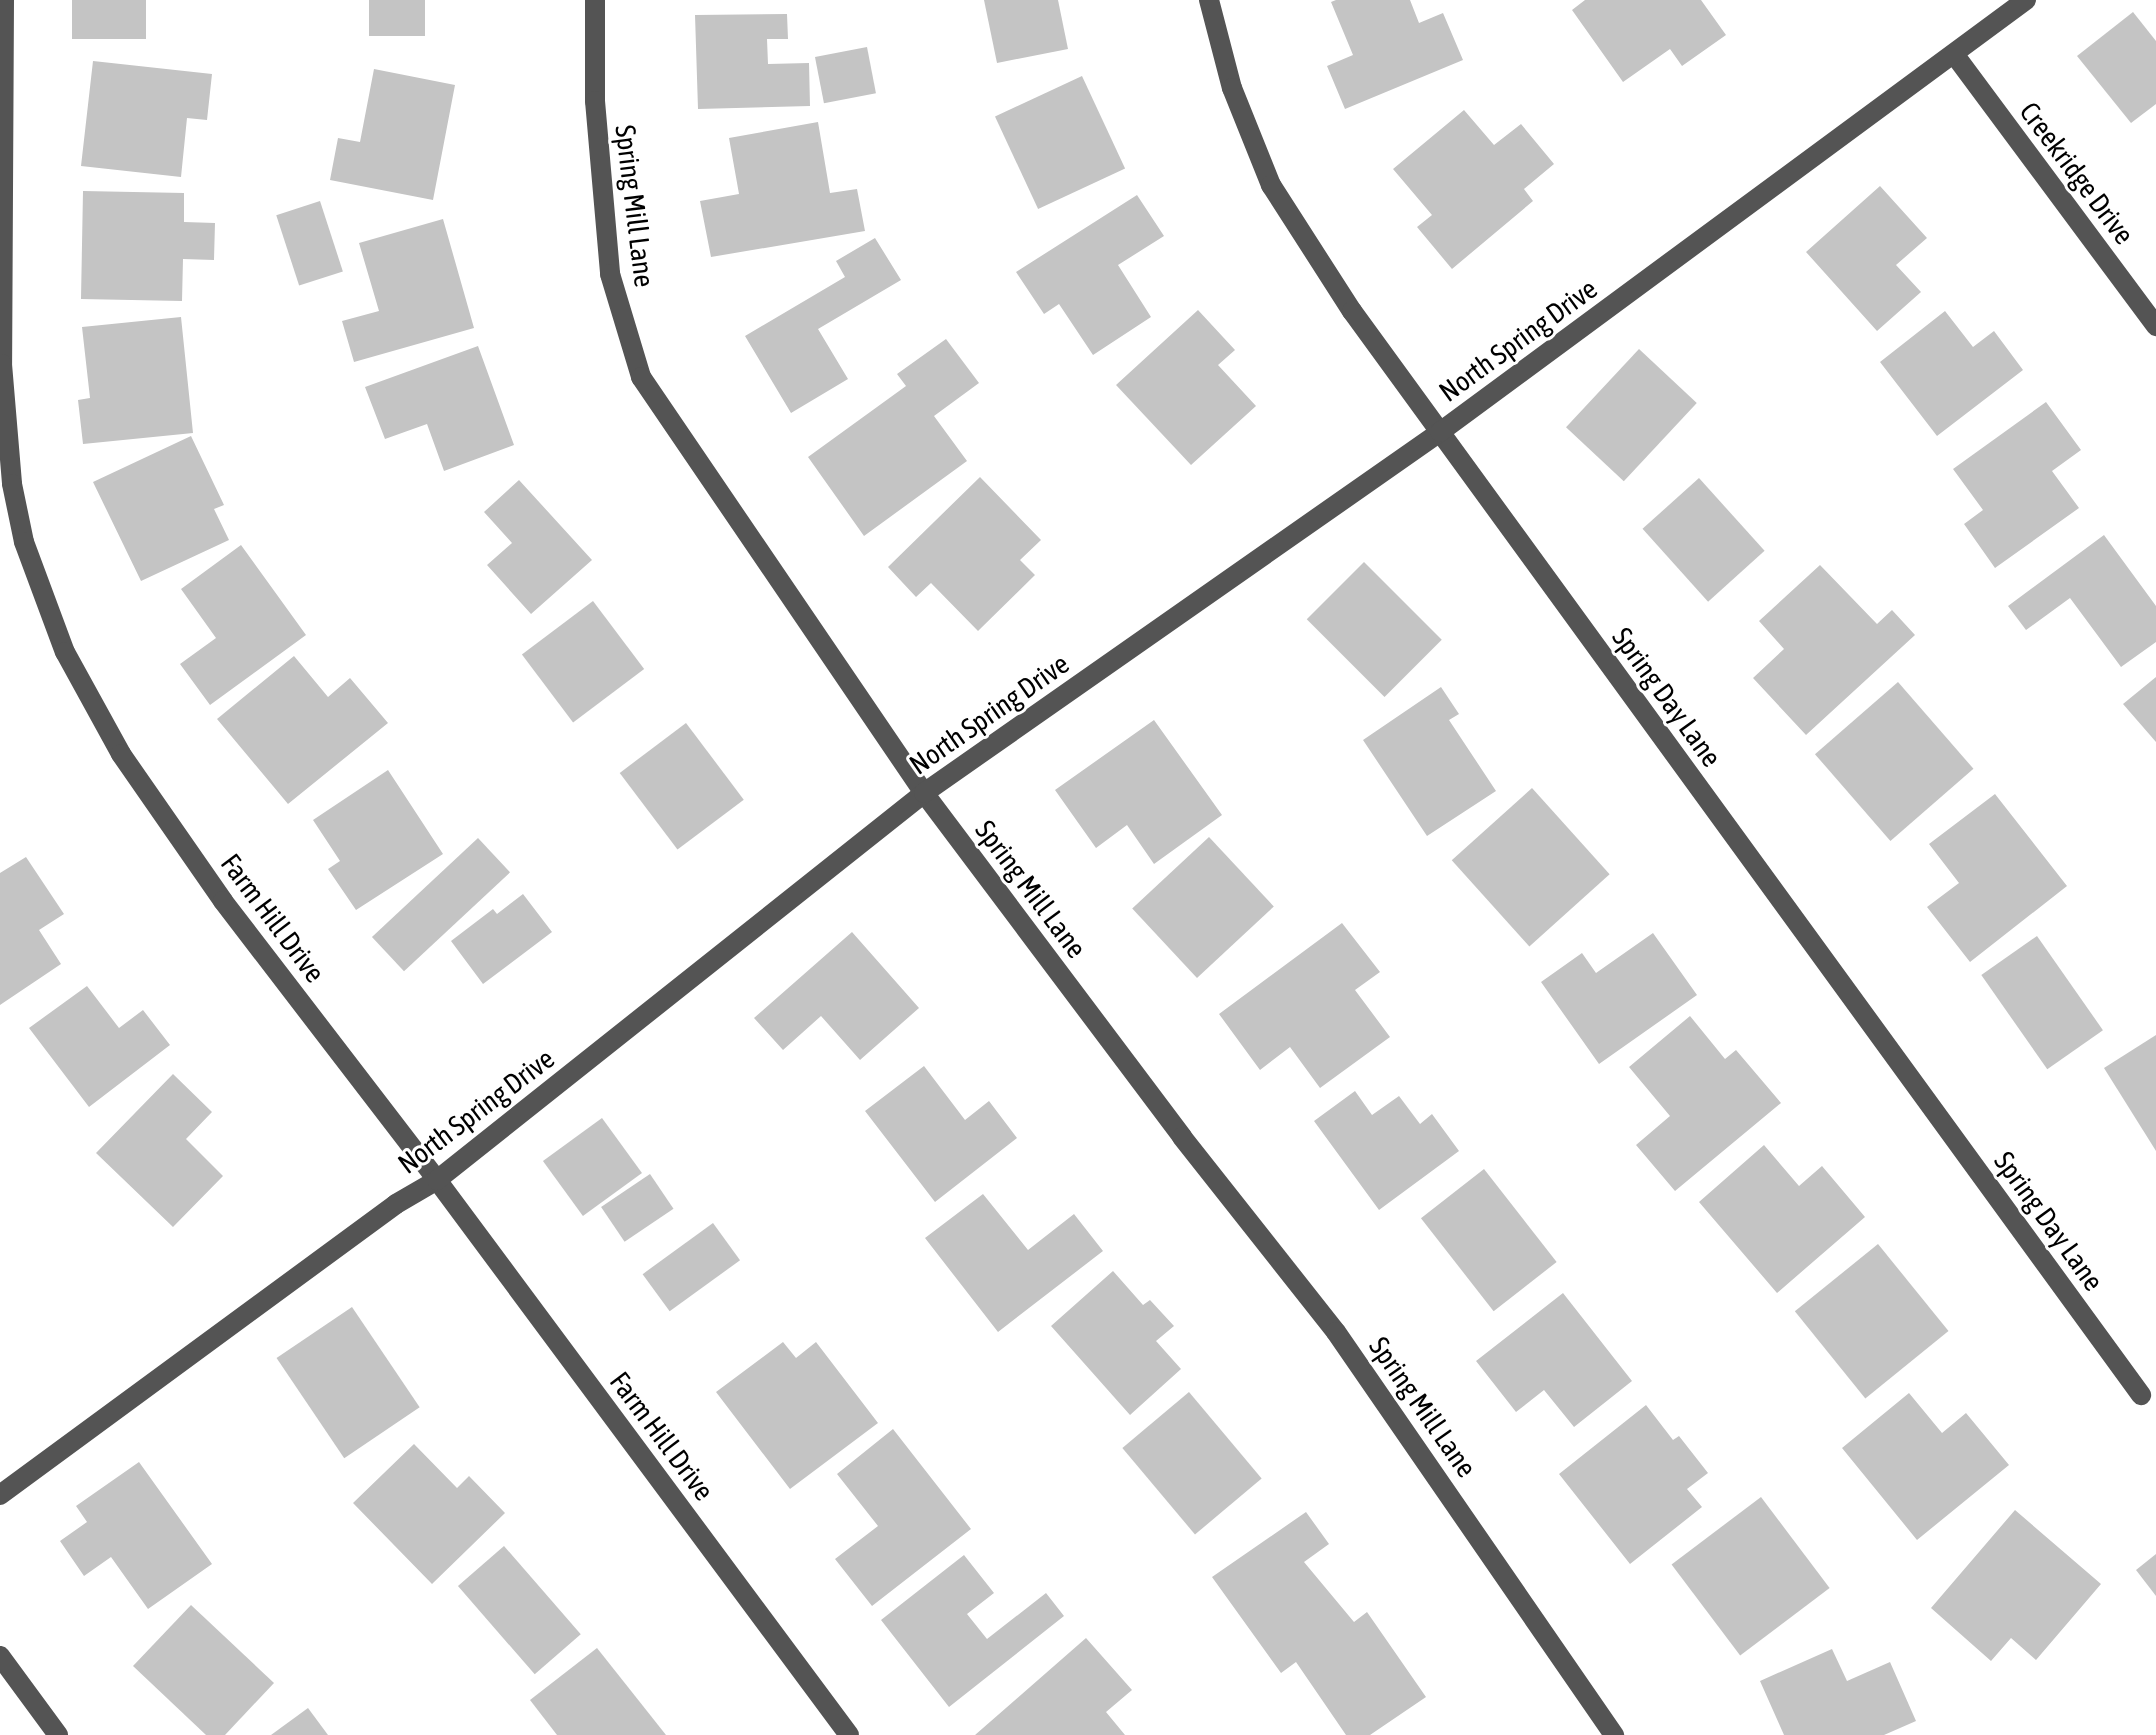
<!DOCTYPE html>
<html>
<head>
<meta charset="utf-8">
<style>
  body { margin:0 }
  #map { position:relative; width:2156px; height:1735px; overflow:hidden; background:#fff; font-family:"Asap Condensed",sans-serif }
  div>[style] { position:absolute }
  .building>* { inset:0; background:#c4c4c4; transform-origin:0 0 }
  .minor>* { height:20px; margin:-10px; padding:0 10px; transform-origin:10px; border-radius:10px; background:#545454 }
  span { translate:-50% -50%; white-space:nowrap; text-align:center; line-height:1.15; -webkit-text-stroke:6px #fff; paint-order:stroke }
  .street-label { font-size:28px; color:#000 }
</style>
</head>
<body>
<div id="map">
  <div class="building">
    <div style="left:72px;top:0;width:74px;height:39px"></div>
    <div style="left:369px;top:0;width:56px;height:36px"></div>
    <div style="clip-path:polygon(984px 0,1058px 0,1068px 49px,997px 63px)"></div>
    <div style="clip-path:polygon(1336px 0,1410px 0,1419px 23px,1443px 13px,1463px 60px,1345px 109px,1327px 66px,1353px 55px,1331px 2px)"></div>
    <div style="clip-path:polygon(1585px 0,1701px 0,1726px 35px,1682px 66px,1670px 49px,1623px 82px,1572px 10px)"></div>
    <div style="clip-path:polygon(2133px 12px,2156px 41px,2156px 104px,2131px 123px,2077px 56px)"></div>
    <div style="clip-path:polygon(787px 14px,788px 39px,767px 39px,768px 64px,809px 63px,810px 106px,698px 109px,695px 15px)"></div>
    <div style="left:867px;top:47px;width:47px;height:53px;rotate:79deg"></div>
    <div style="clip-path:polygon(93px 61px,212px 74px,207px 120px,187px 118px,181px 177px,81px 166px)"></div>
    <div style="clip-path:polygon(374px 69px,455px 85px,433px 200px,330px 180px,338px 138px,360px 142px)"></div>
    <div style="left:1082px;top:76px;width:102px;height:96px;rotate:65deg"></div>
    <div style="clip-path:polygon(1464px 110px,1494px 145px,1521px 124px,1554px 164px,1524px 189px,1533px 201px,1452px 269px,1417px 227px,1432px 215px,1393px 169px)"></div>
    <div style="clip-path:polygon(818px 122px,830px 193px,857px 189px,865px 231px,711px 257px,700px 201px,739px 194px,729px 138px)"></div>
    <div style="clip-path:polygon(1880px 186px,1927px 238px,1896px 265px,1921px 292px,1877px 331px,1806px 252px)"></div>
    <div style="clip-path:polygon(83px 191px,184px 193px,184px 222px,215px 223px,214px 260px,183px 259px,182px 301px,81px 299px)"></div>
    <div style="clip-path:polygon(1137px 195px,1164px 236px,1118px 265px,1151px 317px,1093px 355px,1059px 304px,1044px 314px,1016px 272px)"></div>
    <div style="left:320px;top:201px;width:74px;height:46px;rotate:72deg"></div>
    <div style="clip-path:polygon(443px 219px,474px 328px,354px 362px,342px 321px,379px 311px,359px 243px)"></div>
    <div style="clip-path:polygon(875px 238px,901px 280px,818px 329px,848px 379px,791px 413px,745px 336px,845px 277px,836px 261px)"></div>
    <div style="clip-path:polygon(1198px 310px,1235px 350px,1218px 365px,1256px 406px,1191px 465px,1116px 385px)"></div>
    <div style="clip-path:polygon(1945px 311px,1973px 347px,1994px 331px,2023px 370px,1937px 436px,1880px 362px)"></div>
    <div style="clip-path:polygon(181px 317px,193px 433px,83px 444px,78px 400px,90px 398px,82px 327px)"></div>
    <div style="clip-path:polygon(946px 339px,979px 383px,934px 416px,967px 461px,864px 536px,808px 457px,906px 386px,897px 374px)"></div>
    <div style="clip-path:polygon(478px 346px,514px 445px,444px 471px,427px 424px,385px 439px,365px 387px)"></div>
    <div style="left:1639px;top:349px;width:79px;height:107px;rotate:43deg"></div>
    <div style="clip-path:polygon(2046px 402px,2081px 450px,2052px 471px,2079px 508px,1995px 568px,1964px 524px,1983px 510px,1953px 469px)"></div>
    <div style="clip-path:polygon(191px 436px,224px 505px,214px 509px,229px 540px,141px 581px,93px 482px)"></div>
    <div style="clip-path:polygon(980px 477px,1041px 540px,1020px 560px,1035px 575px,978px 631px,931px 583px,916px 597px,888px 567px)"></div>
    <div style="left:1699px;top:478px;width:98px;height:76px;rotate:48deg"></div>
    <div style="clip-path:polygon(519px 480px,592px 560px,531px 614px,487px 565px,512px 543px,484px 512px)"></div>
    <div style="clip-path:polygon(2104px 535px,2156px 606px,2156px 642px,2121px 667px,2070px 598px,2026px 630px,2008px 606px)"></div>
    <div style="clip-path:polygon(241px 545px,306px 635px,210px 705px,180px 664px,216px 638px,181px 589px)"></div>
    <div style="left:1364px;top:562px;width:110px;height:81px;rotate:45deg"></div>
    <div style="clip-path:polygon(1820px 565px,1877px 624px,1892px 610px,1915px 635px,1806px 735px,1753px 678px,1784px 649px,1759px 621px)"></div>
    <div style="left:593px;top:601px;width:85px;height:89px;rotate:53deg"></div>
    <div style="clip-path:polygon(294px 656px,328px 697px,350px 678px,388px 723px,288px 804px,217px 719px)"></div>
    <div style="clip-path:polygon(2156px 677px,2156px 742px,2123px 704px)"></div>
    <div style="left:1898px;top:682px;width:115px;height:110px;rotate:49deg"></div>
    <div style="clip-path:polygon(1441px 687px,1459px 714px,1449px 720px,1496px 791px,1427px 836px,1363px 740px)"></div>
    <div style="clip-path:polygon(1154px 720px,1222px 815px,1154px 864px,1127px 825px,1096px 848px,1055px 790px)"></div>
    <div style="left:686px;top:723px;width:96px;height:83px;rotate:53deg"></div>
    <div style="clip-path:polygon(388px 770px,443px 854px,356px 910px,328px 869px,340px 861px,313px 820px)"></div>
    <div style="left:1532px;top:788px;width:116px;height:108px;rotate:48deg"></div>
    <div style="clip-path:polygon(1995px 794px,2067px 886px,1970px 962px,1927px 907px,1959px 883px,1929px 844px)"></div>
    <div style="left:1209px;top:837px;width:95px;height:105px;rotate:47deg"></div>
    <div style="left:478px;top:838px;width:47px;height:145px;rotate:47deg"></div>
    <div style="clip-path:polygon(26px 857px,64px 914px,39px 930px,61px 964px,0 1005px,0 873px)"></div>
    <div style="clip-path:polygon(523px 894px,552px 932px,483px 984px,451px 941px,493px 909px,497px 914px)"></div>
    <div style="clip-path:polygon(1342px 923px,1380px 972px,1355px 990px,1390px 1037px,1320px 1088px,1290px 1047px,1260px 1070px,1219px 1014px)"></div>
    <div style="clip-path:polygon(852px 932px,919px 1008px,860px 1060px,821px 1016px,783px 1050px,754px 1018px)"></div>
    <div style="clip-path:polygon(1653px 933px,1697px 995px,1599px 1064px,1541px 982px,1582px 953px,1596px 973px)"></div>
    <div style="left:2037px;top:936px;width:115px;height:68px;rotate:55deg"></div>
    <div style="clip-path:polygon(87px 986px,119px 1028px,143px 1010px,170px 1045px,89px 1107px,29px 1028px)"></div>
    <div style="clip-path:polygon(1690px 1016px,1725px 1059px,1736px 1050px,1781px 1103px,1675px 1191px,1636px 1145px,1670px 1116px,1629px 1067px)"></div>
    <div style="clip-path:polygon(2156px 1035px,2156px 1151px,2104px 1068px)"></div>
    <div style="clip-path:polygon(924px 1066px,965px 1120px,989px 1101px,1017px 1138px,935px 1202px,865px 1111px)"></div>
    <div style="clip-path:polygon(173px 1074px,212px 1112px,186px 1139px,223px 1176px,173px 1227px,96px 1153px)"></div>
    <div style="clip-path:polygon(1355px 1091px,1372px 1115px,1399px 1096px,1420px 1124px,1432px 1114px,1459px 1151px,1379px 1210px,1314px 1121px)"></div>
    <div style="left:602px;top:1118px;width:68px;height:73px;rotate:54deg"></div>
    <div style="clip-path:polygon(1764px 1145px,1799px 1186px,1822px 1166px,1865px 1217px,1777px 1293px,1699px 1202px)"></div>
    <div style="left:1484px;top:1169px;width:118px;height:80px;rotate:52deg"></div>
    <div style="left:650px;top:1174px;width:42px;height:59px;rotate:56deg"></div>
    <div style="clip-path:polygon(983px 1194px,1028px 1250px,1074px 1214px,1103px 1251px,998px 1332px,925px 1238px)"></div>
    <div style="left:713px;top:1223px;width:46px;height:87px;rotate:54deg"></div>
    <div style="left:1878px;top:1244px;width:112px;height:107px;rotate:51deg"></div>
    <div style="clip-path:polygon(1113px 1271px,1143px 1305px,1150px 1300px,1174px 1326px,1156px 1341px,1181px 1369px,1130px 1415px,1051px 1326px)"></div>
    <div style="clip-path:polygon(1563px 1293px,1632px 1381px,1574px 1427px,1544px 1390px,1516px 1412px,1476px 1361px)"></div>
    <div style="left:352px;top:1307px;width:121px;height:91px;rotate:56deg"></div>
    <div style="clip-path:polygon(783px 1342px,796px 1358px,816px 1342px,878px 1423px,790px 1489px,716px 1392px)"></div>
    <div style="left:1189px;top:1392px;width:113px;height:87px;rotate:50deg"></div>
    <div style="clip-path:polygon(1909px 1393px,1942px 1433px,1966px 1413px,2009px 1465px,1917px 1540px,1842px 1448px)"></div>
    <div style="clip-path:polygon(1646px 1405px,1673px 1440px,1679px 1436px,1708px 1473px,1687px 1489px,1702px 1507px,1630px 1564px,1559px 1474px)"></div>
    <div style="clip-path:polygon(893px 1429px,971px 1529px,872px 1606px,835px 1559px,878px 1526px,837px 1474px)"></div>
    <div style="clip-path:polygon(414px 1444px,457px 1488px,469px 1476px,505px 1513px,432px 1584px,353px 1503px)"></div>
    <div style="clip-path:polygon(139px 1462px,212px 1564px,148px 1609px,111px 1557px,84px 1576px,60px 1541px,87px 1522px,76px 1506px)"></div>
    <div style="left:1761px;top:1497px;width:114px;height:112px;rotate:53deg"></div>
    <div style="clip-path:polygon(2015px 1510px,2101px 1584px,2036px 1660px,2011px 1638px,1991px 1661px,1931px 1608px)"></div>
    <div style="clip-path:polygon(1306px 1512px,1329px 1544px,1304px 1562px,1354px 1622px,1367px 1612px,1426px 1697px,1370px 1735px,1346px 1735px,1296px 1662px,1281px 1673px,1212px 1577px)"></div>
    <div style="left:504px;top:1546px;width:117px;height:61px;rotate:49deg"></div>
    <div style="clip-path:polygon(2156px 1554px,2156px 1596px,2136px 1570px)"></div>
    <div style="clip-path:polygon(964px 1555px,994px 1593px,967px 1614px,987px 1639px,1046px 1593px,1064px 1616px,949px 1707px,881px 1620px)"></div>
    <div style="clip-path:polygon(191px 1605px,274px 1683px,225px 1735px,206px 1735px,133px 1666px)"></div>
    <div style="clip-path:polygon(1086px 1638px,1132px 1690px,1106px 1712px,1125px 1735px,975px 1735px)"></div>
    <div style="clip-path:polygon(597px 1648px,666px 1735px,557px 1735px,530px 1700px)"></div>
    <div style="clip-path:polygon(1832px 1649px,1847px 1681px,1890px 1662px,1916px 1721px,1884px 1735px,1784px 1735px,1760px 1681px)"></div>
    <div style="clip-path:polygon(308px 1708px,328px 1735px,271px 1735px)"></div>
  </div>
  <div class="minor">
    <div style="left:4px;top:0;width:364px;rotate:90.3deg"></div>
    <div style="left:2px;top:364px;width:120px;rotate:85.2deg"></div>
    <div style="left:12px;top:484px;width:59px;rotate:78.3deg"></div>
    <div style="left:24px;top:542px;width:117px;rotate:69.6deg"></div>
    <div style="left:65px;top:652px;width:116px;rotate:61.2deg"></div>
    <div style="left:121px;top:754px;width:179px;rotate:55.2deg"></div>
    <div style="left:223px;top:901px;width:352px;rotate:52.5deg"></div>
    <div style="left:437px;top:1180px;width:691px;rotate:53.41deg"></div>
    <div style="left:595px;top:0;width:101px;rotate:90deg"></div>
    <div style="left:595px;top:101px;width:174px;rotate:85deg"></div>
    <div style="left:610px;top:274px;width:108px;rotate:73.2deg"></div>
    <div style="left:641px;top:377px;width:503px;rotate:55.77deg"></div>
    <div style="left:924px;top:793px;width:430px;rotate:53.1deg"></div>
    <div style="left:1182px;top:1137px;width:248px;rotate:51.7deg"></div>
    <div style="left:1336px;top:1332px;width:490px;rotate:55.4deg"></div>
    <div style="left:1209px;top:0;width:91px;rotate:75.4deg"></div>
    <div style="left:1232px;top:88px;width:105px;rotate:68.1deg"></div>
    <div style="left:1271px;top:185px;width:150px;rotate:57.3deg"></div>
    <div style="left:1352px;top:311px;width:1341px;rotate:53.95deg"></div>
    <div style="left:1954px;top:54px;width:339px;rotate:53.4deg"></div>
    <div style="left:0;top:1495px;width:491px;rotate:-36.3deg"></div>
    <div style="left:396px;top:1204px;width:48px;rotate:-30.3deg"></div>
    <div style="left:437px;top:1180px;width:622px;rotate:-38.47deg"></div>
    <div style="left:924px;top:793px;width:630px;rotate:-34.98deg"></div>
    <div style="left:1440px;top:432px;width:728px;rotate:-36.4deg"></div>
    <div style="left:0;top:1656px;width:98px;rotate:53.7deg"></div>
  </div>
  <div class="street-label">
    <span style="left:2077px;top:173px;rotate:53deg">Creekridge Drive</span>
    <span style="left:635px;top:206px;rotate:83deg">Spring Mill Lane</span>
    <span style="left:1518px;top:340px;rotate:-36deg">North Spring Drive</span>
    <span style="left:1667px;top:697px;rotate:54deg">Spring Day Lane</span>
    <span style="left:989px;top:714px;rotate:-35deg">North Spring Drive</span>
    <span style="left:1031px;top:889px;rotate:53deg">Spring Mill Lane</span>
    <span style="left:273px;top:918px;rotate:53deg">Farm Hill Drive</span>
    <span style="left:476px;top:1111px;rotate:-37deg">North Spring Drive</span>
    <span style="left:2049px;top:1221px;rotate:54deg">Spring Day Lane</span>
    <span style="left:1423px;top:1407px;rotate:55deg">Spring Mill Lane</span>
    <span style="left:662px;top:1436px;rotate:53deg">Farm Hill Drive</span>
  </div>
</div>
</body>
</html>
